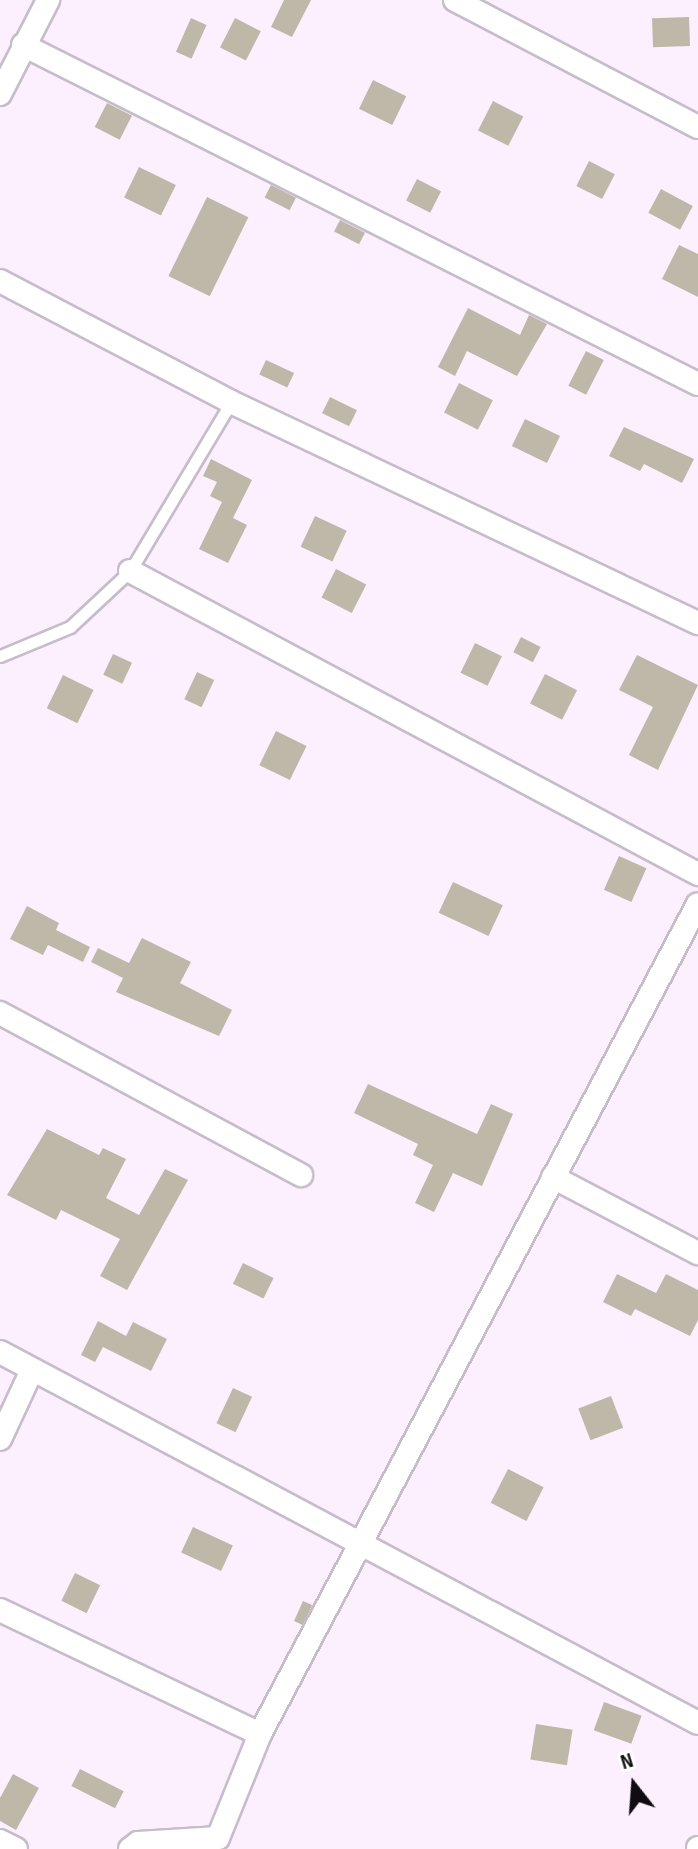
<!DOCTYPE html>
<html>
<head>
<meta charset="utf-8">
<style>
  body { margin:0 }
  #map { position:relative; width:698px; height:1849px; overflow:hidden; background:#fcf0ff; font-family:"Sofia Sans Condensed",sans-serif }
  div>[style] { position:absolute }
  .building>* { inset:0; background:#beb8a8; transform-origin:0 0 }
  .roads { filter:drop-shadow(2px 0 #c7bcca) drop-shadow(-2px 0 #c7bcca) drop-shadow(0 2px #c7bcca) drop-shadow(0 -2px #c7bcca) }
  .lane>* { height:11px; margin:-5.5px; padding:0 5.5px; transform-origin:5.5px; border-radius:5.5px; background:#fff }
  .street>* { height:22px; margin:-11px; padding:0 11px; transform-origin:11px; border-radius:11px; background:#fff }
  span { translate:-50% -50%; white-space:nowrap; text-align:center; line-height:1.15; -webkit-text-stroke:7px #fff; paint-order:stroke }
  .north { position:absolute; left:594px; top:1745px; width:80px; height:80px; -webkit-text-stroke:6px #fff; paint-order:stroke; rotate:343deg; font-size:22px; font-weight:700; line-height:32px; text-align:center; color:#100c11 }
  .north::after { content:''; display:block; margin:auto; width:28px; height:36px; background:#100c11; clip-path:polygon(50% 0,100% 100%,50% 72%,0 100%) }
</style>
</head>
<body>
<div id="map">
  <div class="building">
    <div style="clip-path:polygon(284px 0,311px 0,292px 37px,271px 27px)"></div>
    <div style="left:689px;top:17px;width:29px;height:37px;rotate:88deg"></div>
    <div style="left:191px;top:18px;width:17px;height:37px;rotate:24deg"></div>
    <div style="left:235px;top:18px;width:29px;height:33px;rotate:27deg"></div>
    <div style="left:373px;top:80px;width:37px;height:32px;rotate:26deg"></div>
    <div style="left:493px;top:101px;width:34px;height:33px;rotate:27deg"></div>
    <div style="left:107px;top:103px;width:28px;height:27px;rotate:27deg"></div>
    <div style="left:589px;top:161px;width:29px;height:28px;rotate:27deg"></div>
    <div style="left:139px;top:167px;width:41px;height:34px;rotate:26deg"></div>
    <div style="left:417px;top:179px;width:27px;height:24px;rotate:27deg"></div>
    <div style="left:271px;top:185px;width:28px;height:14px;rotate:27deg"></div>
    <div style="left:661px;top:189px;width:36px;height:27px;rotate:28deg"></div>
    <div style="left:207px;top:197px;width:46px;height:88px;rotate:26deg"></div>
    <div style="left:340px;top:220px;width:28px;height:13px;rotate:27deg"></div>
    <div style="clip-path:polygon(679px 245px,698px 254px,698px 297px,662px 279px)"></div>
    <div style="clip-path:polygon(468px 308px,520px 335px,529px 315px,547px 324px,517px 376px,467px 351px,455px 376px,438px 367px)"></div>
    <div style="left:586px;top:351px;width:20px;height:39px;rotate:27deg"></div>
    <div style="left:266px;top:360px;width:31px;height:16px;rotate:25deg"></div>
    <div style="left:459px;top:383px;width:38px;height:33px;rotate:27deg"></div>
    <div style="left:330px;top:397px;width:30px;height:18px;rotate:26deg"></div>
    <div style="left:525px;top:419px;width:39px;height:30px;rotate:26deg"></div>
    <div style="clip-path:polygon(624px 427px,694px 459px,682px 483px,644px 464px,640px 471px,609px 456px)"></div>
    <div style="clip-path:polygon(211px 459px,252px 480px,233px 518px,247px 525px,228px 563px,199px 549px,222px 502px,210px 496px,217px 482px,203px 476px)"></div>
    <div style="left:315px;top:516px;width:35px;height:34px;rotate:25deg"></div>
    <div style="left:336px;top:569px;width:34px;height:32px;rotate:27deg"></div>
    <div style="left:521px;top:637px;width:22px;height:17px;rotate:27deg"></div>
    <div style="left:475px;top:643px;width:30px;height:33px;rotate:26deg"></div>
    <div style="left:113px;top:654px;width:21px;height:23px;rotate:25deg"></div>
    <div style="clip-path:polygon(637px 655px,698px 685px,658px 770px,629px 755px,653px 707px,619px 690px)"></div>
    <div style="left:197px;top:672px;width:19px;height:30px;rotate:25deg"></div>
    <div style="left:545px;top:674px;width:36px;height:33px;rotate:27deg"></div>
    <div style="left:63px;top:675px;width:34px;height:37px;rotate:26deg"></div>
    <div style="left:276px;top:731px;width:34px;height:38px;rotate:26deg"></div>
    <div style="left:619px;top:856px;width:30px;height:37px;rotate:24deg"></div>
    <div style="left:453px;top:882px;width:55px;height:34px;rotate:25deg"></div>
    <div style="clip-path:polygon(27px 906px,59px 923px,56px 930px,90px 947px,83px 962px,48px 945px,43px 955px,10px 939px)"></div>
    <div style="clip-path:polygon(142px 938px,191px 962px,180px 983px,232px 1010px,219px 1036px,116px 992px,123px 978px,91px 962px,98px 948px,129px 963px)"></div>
    <div style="clip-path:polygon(368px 1084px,477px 1134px,491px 1104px,513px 1114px,482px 1186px,453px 1173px,434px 1212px,415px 1203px,433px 1165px,413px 1155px,418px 1144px,354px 1113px)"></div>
    <div style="clip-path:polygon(47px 1129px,99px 1155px,103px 1148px,126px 1159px,106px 1198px,139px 1215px,165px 1169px,188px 1180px,127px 1290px,100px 1276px,120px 1239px,61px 1210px,56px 1220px,7px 1195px)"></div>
    <div style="left:243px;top:1263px;width:34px;height:23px;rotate:26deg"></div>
    <div style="clip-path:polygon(617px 1274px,656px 1293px,666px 1274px,698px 1290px,698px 1320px,690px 1336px,635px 1309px,631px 1316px,603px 1302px)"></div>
    <div style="clip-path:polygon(98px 1321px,126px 1336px,133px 1322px,167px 1339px,151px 1371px,103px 1347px,95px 1362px,81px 1355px)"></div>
    <div style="left:233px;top:1388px;width:21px;height:39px;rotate:25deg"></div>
    <div style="left:611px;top:1396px;width:34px;height:35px;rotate:69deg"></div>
    <div style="left:508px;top:1469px;width:40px;height:38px;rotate:27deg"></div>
    <div style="left:193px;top:1527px;width:44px;height:28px;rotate:25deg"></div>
    <div style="left:75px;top:1573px;width:28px;height:31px;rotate:26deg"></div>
    <div style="left:303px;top:1601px;width:10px;height:22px;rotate:24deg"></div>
    <div style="left:604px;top:1702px;width:40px;height:30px;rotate:20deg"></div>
    <div style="left:536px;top:1724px;width:37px;height:36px;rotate:9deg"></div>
    <div style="left:80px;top:1769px;width:49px;height:19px;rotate:27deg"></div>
    <div style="clip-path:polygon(13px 1774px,39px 1788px,16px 1830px,0 1821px,0 1798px)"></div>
  </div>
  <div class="roads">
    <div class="lane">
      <div style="left:0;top:656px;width:76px;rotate:-22.5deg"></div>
      <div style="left:70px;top:627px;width:82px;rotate:-43deg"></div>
      <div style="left:130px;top:571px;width:197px;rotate:-59.1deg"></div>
    </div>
    <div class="street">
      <div style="left:455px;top:0;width:274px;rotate:27.6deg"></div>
      <div style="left:23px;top:45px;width:755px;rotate:26.67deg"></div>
      <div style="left:0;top:94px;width:106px;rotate:-62.9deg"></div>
      <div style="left:0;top:281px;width:261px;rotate:27.6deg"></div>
      <div style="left:231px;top:402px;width:517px;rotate:25.33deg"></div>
      <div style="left:130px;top:571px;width:644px;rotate:28.08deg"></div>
      <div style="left:0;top:1013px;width:342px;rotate:28.3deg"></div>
      <div style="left:553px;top:1177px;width:164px;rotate:27.7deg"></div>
      <div style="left:0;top:1352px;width:790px;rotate:27.99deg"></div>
      <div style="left:0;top:1439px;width:76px;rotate:-65.1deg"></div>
      <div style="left:0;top:1610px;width:288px;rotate:25.5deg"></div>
      <div style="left:0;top:1841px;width:18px;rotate:27deg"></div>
      <div style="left:130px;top:1849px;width:10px;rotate:-37deg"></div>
      <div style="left:138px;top:1843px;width:80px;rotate:-3.6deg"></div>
      <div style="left:218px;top:1838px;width:112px;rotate:-68deg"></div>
      <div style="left:260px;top:1734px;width:938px;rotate:-62.18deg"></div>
      <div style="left:698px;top:1849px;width:1px;rotate:-90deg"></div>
    </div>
  </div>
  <div class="north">N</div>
</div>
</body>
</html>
